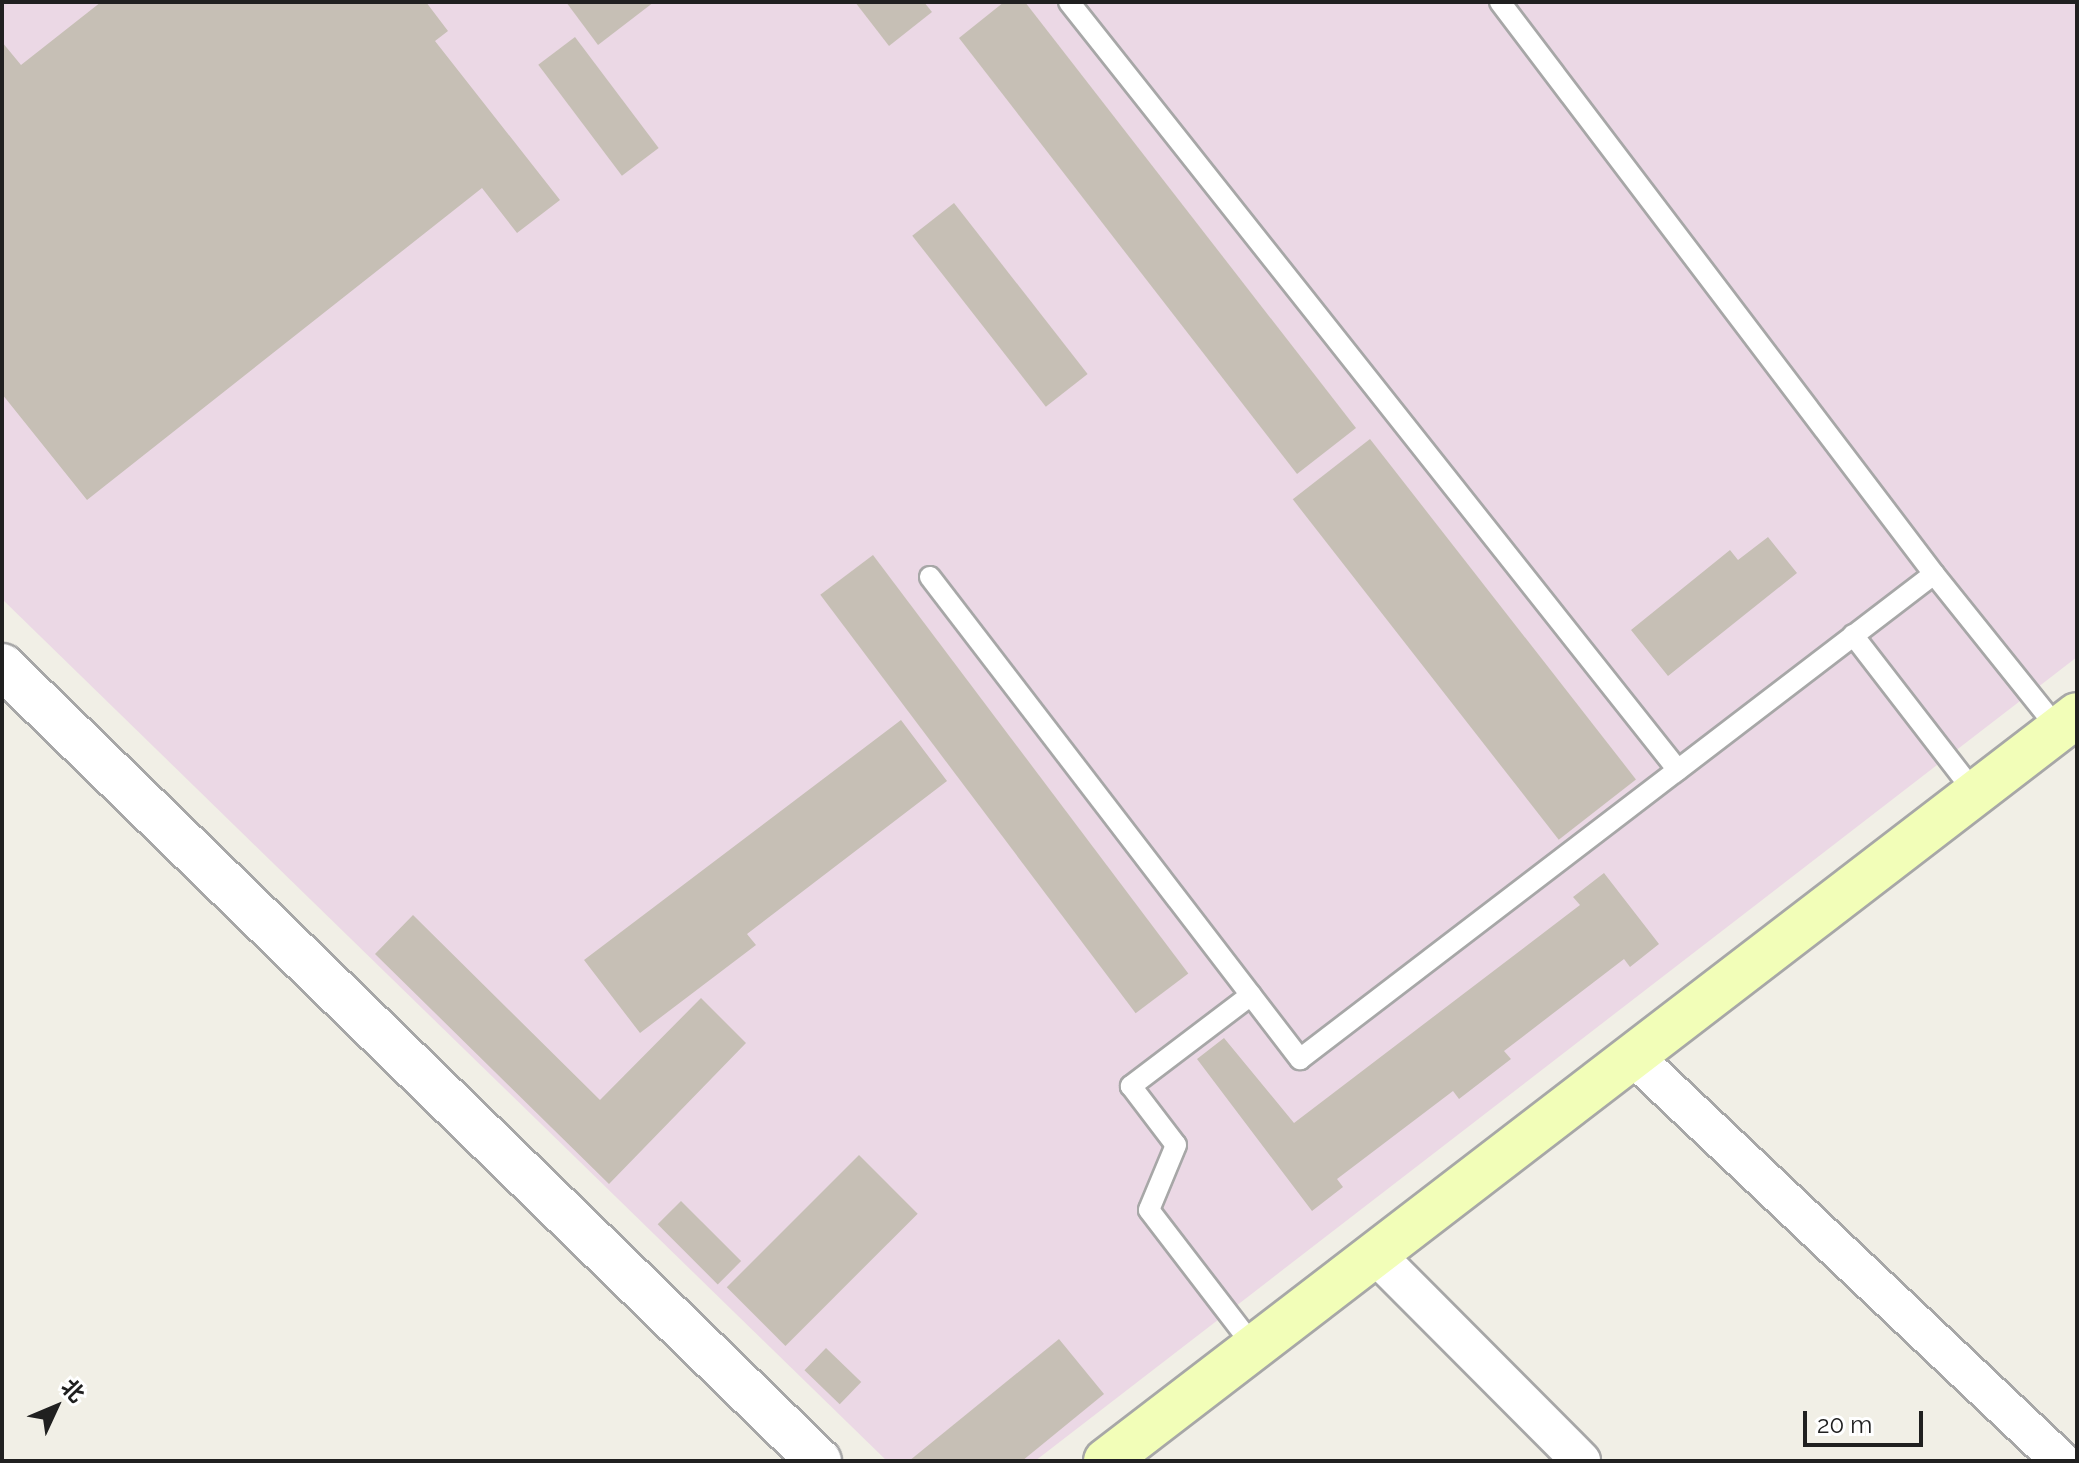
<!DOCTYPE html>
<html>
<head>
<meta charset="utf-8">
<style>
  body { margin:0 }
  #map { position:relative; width:2079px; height:1463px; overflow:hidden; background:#f1efe6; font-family:Raleway,"Noto Sans SC",sans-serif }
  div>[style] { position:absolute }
  .industrial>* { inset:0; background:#ebd8e5 }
  .building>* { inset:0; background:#c6bfb5; transform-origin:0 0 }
  .roads { filter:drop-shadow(2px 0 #a7a7a7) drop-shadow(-2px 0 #a7a7a7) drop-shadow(0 2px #a7a7a7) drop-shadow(0 -2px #a7a7a7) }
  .service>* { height:20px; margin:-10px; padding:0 10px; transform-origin:10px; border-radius:10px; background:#fff }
  .minor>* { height:38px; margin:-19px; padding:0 19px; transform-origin:19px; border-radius:19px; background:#fff }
  .tertiary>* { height:44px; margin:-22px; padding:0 22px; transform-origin:22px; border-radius:22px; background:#fff }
  .secondary>* { height:44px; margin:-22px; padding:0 22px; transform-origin:22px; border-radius:22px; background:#f2feb8 }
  span { translate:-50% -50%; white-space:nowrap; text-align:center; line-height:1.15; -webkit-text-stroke:6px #fff; paint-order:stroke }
  .frame { position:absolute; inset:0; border:4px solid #202020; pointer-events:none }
  .north { position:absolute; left:16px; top:1367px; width:80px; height:80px; -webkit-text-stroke:6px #fff; paint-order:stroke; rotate:46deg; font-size:22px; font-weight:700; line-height:32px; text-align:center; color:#202020 }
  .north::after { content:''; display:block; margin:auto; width:28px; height:36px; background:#202020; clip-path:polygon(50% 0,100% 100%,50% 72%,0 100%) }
  .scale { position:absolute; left:1803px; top:1411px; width:120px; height:36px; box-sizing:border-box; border:4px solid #202020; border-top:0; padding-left:10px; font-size:24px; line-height:28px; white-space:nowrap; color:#202020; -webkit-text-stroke:6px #fff; paint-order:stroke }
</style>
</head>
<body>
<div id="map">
  <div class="industrial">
    <div style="clip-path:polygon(2px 2px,2077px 2px,2077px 657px,1035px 1461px,887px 1461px,2px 599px)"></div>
  </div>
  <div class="building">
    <div style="clip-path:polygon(101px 2px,426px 2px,448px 31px,435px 41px,560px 200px,517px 233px,482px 188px,87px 500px,2px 394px,2px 42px,21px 65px)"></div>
    <div style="clip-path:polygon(566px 2px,654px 2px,598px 45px)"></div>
    <div style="clip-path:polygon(855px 2px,924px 2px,932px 12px,889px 46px)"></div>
    <div style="clip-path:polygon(1004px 2px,1025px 2px,1356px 428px,1297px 474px,959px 38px)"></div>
    <div style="left:575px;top:37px;width:139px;height:46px;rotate:53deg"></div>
    <div style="left:954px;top:203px;width:217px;height:53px;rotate:52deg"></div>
    <div style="left:1370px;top:439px;width:432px;height:98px;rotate:52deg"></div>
    <div style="clip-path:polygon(1768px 537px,1797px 573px,1668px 676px,1631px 630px,1730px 550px,1738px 560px)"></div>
    <div style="left:873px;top:555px;width:524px;height:66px;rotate:53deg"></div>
    <div style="clip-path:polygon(901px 720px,947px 781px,747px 934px,756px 945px,640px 1033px,584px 960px)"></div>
    <div style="clip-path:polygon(1604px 873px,1659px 944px,1630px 967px,1624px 959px,1504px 1051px,1511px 1059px,1459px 1099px,1453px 1091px,1337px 1179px,1343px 1187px,1312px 1211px,1197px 1059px,1224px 1038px,1294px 1123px,1580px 905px,1573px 897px)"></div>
    <div style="clip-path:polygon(413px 915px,600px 1100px,701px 998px,746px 1043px,609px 1184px,375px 954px)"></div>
    <div style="left:859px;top:1155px;width:83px;height:187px;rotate:45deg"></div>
    <div style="left:681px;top:1201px;width:85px;height:33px;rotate:45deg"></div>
    <div style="clip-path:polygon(1059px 1339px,1104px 1394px,1022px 1461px,909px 1461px)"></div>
    <div style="left:826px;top:1348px;width:49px;height:31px;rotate:44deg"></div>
  </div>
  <div class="roads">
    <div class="service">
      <div style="left:1069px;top:2px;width:980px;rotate:51.59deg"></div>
      <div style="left:1500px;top:2px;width:718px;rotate:52.81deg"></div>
      <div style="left:930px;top:577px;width:608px;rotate:52.49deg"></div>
      <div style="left:1300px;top:1059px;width:798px;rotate:-37.42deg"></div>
      <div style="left:1934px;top:574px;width:200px;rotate:51.3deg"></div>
      <div style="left:1853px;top:635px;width:201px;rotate:52.3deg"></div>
      <div style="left:1251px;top:995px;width:151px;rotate:142.8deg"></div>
      <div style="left:1131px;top:1086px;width:74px;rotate:52.7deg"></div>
      <div style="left:1176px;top:1145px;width:70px;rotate:112.6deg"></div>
      <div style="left:1149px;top:1210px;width:173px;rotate:52.5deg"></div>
    </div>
    <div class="minor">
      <div style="left:1633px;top:1056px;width:589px;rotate:43.42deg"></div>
      <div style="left:1375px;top:1254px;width:292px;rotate:45.1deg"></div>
    </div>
    <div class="tertiary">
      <div style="left:2px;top:666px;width:1140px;rotate:44.22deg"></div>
    </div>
    <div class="secondary">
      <div style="left:1106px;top:1461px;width:1224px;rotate:-37.53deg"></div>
    </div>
  </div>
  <div class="frame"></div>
  <div class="north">北</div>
  <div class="scale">20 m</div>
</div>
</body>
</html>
